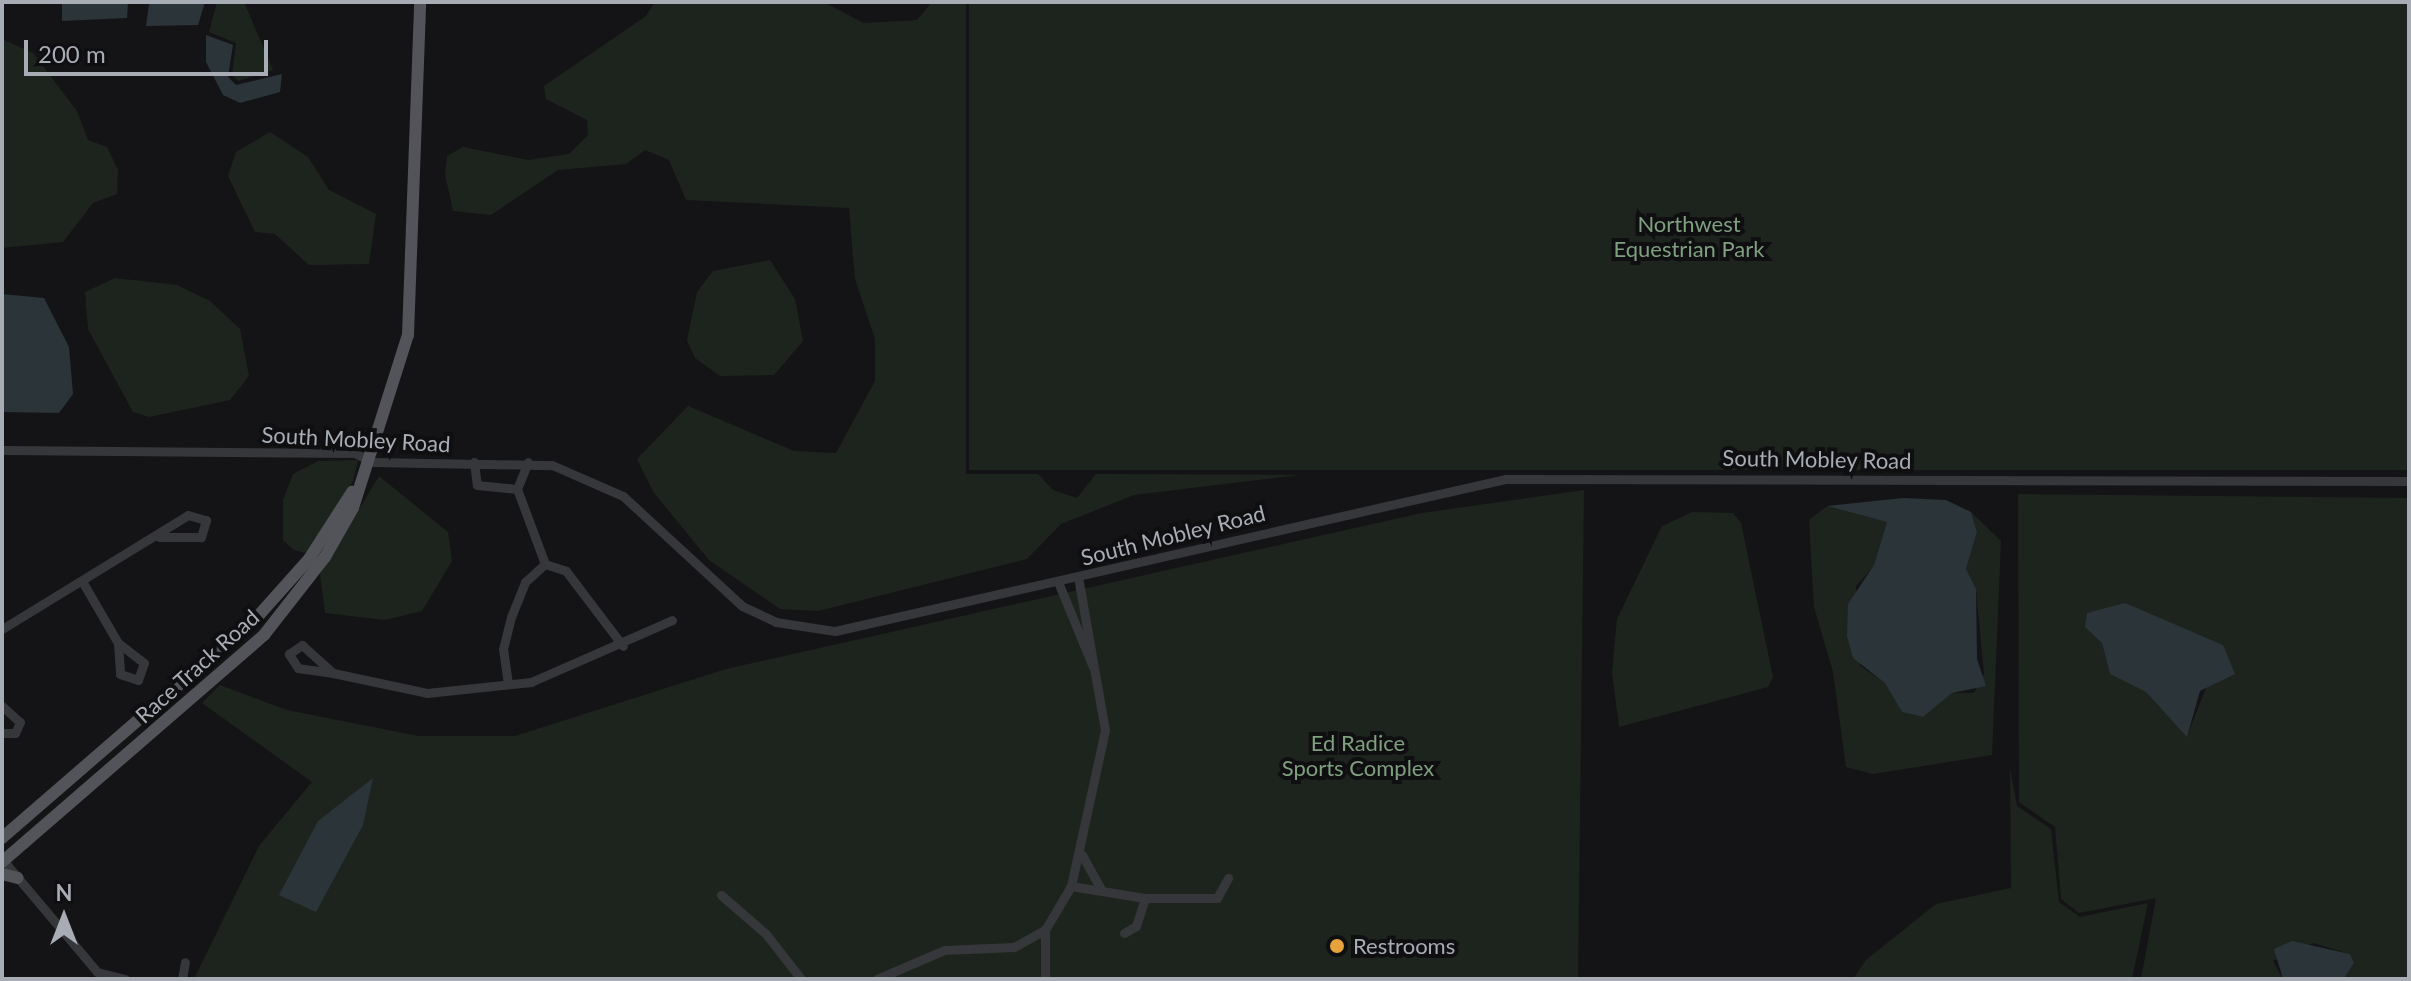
<!DOCTYPE html>
<html>
<head>
<meta charset="utf-8">
<style>
  body { margin:0 }
  #map { position:relative; width:2411px; height:981px; overflow:hidden; background:#141416; font-family:Lato,sans-serif }
  div>[style] { position:absolute }
  .green>* { inset:0; background:#1d241d; transform-origin:0 0 }
  .water>* { inset:0; background:#2b3439 }
  .minor>* { height:9px; margin:-4.5px; padding:0 4.5px; transform-origin:4.5px; border-radius:4.5px; background:#36373b }
  .major>* { height:12px; margin:-6px; padding:0 6px; transform-origin:6px; border-radius:6px; background:#525459 }
  .dots>* { width:22px; height:22px; translate:-50% -50%; box-sizing:border-box; border:4px solid #0f0f11; border-radius:50% }
  span { translate:-50% -50%; white-space:nowrap; text-align:center; line-height:1.15; -webkit-text-stroke:8px #0f0f11; paint-order:stroke }
  .park-label { font-size:22px; color:#7f9f7f }
  .street-label { font-size:22px; color:#a7acb5 }
  .poi-label { font-size:22px; color:#a7acb5 }
  .left { translate:0 -50%; text-align:left }
  .frame { position:absolute; inset:0; border:4px solid #a7acb5; pointer-events:none }
  .north { position:absolute; left:24px; top:877px; width:80px; height:80px; -webkit-text-stroke:6px #0f0f11; paint-order:stroke; rotate:0deg; font-size:22px; font-weight:700; line-height:32px; text-align:center; color:#a7acb5 }
  .north::after { content:''; display:block; margin:auto; width:28px; height:36px; background:#a7acb5; clip-path:polygon(50% 0,100% 100%,50% 72%,0 100%) }
  .scale { position:absolute; left:24px; top:40px; width:244px; height:36px; box-sizing:border-box; border:4px solid #a7acb5; border-top:0; padding-left:10px; font-size:24px; line-height:28px; white-space:nowrap; color:#a7acb5; -webkit-text-stroke:6px #0f0f11; paint-order:stroke }
</style>
</head>
<body>
<div id="map">
  <div class="green">
    <div style="clip-path:polygon(217px 2px,244px 2px,273px 70px,238px 81px,232px 75px,236px 43px,209px 32px)"></div>
    <div style="clip-path:polygon(655px 2px,823px 2px,864px 23px,917px 20px,932px 2px,966px 2px,966px 474px,1038px 474px,1053px 490px,1077px 498px,1096px 474px,1300px 475px,1134px 495px,1061px 524px,1027px 559px,818px 611px,780px 609px,709px 560px,654px 493px,637px 459px,688px 406px,794px 451px,836px 453px,875px 381px,875px 339px,855px 279px,849px 208px,686px 200px,669px 160px,645px 150px,626px 164px,558px 170px,491px 215px,453px 211px,445px 174px,447px 156px,463px 147px,528px 160px,569px 154px,588px 135px,587px 120px,546px 99px,544px 86px,646px 16px)"></div>
    <div style="left:969px;top:2px;width:1440px;height:468px"></div>
    <div style="clip-path:polygon(2px 39px,33px 53px,77px 111px,88px 140px,107px 147px,118px 170px,117px 194px,93px 203px,63px 242px,2px 248px)"></div>
    <div style="clip-path:polygon(270px 132px,308px 157px,329px 190px,376px 214px,369px 264px,309px 265px,275px 234px,255px 232px,228px 176px,236px 152px)"></div>
    <div style="clip-path:polygon(770px 260px,795px 299px,803px 341px,774px 375px,720px 376px,695px 358px,687px 340px,697px 292px,713px 271px)"></div>
    <div style="clip-path:polygon(115px 278px,177px 285px,210px 301px,240px 329px,249px 376px,230px 400px,149px 417px,133px 412px,88px 329px,85px 292px)"></div>
    <div style="clip-path:polygon(358px 460px,353px 481px,314px 544px,305px 553px,294px 550px,283px 540px,283px 500px,293px 474px,318px 461px)"></div>
    <div style="clip-path:polygon(379px 476px,448px 532px,452px 561px,422px 611px,385px 620px,325px 613px,320px 574px)"></div>
    <div style="clip-path:polygon(1584px 490px,1578px 979px,194px 979px,259px 846px,312px 782px,202px 703px,220px 685px,287px 710px,418px 736px,515px 736px,726px 669px,1422px 513px)"></div>
    <div style="clip-path:polygon(evenodd,2018px 494px,2409px 498px,2409px 979px,2344px 979px,2354px 963px,2350px 954px,2313px 943px,2273px 961px,2283px 979px,2141px 979px,2156px 898px,2079px 913px,2061px 899px,2055px 827px,2019px 802px,2018px 494px,2125px 604px,2223px 645px,2187px 736px,2146px 692px,2110px 674px,2102px 643px,2125px 604px)"></div>
    <div style="clip-path:polygon(1827px 506px,1887px 522px,1874px 566px,1856px 586px,1860px 666px,1886px 683px,1902px 712px,1923px 717px,1952px 693px,1974px 693px,1984px 674px,1976px 589px,1966px 569px,1977px 532px,1971px 512px,2001px 541px,1992px 755px,1873px 774px,1846px 767px,1833px 672px,1814px 607px,1809px 520px)"></div>
    <div style="clip-path:polygon(1692px 512px,1733px 513px,1741px 523px,1773px 677px,1768px 687px,1619px 727px,1612px 672px,1617px 619px,1662px 526px)"></div>
    <div style="clip-path:polygon(2010px 768px,2017px 806px,2051px 829px,2059px 902px,2080px 917px,2148px 903px,2132px 979px,1853px 979px,1866px 960px,1936px 904px,2011px 888px)"></div>
  </div>
  <div class="water">
    <div style="clip-path:polygon(62px 2px,128px 2px,127px 18px,62px 21px)"></div>
    <div style="clip-path:polygon(205px 2px,198px 25px,146px 26px,149px 4px)"></div>
    <div style="clip-path:polygon(206px 35px,233px 45px,228px 77px,236px 85px,282px 74px,280px 92px,240px 103px,223px 95px,206px 62px)"></div>
    <div style="clip-path:polygon(2px 294px,44px 298px,69px 347px,73px 394px,59px 413px,2px 412px)"></div>
    <div style="clip-path:polygon(1903px 498px,1946px 500px,1971px 512px,1977px 532px,1966px 569px,1976px 589px,1977px 659px,1986px 686px,1952px 693px,1923px 717px,1902px 712px,1885px 683px,1853px 658px,1847px 636px,1848px 604px,1874px 565px,1887px 522px,1827px 506px)"></div>
    <div style="clip-path:polygon(2125px 603px,2223px 645px,2235px 674px,2200px 691px,2187px 737px,2146px 692px,2110px 674px,2102px 643px,2085px 627px,2087px 613px)"></div>
    <div style="clip-path:polygon(373px 778px,363px 825px,316px 912px,279px 895px,318px 821px)"></div>
    <div style="clip-path:polygon(2292px 941px,2350px 954px,2354px 963px,2344px 979px,2283px 979px,2274px 949px)"></div>
  </div>
  <div class="minor">
    <div style="left:5px;top:450px;width:350px;rotate:0.5deg"></div>
    <div style="left:355px;top:453px;width:19px;rotate:28deg"></div>
    <div style="left:372px;top:462px;width:180px;rotate:1deg"></div>
    <div style="left:552px;top:465px;width:77px;rotate:23.6deg"></div>
    <div style="left:623px;top:496px;width:162px;rotate:42.7deg"></div>
    <div style="left:742px;top:606px;width:38px;rotate:25deg"></div>
    <div style="left:776px;top:622px;width:60px;rotate:8.7deg"></div>
    <div style="left:835px;top:631px;width:687px;rotate:-12.78deg"></div>
    <div style="left:1505px;top:479px;width:904px;rotate:0.13deg"></div>
    <div style="left:474px;top:462px;width:23px;rotate:83deg"></div>
    <div style="left:477px;top:485px;width:40px;rotate:5.7deg"></div>
    <div style="left:517px;top:489px;width:29px;rotate:-68deg"></div>
    <div style="left:517px;top:489px;width:80px;rotate:69.5deg"></div>
    <div style="left:82px;top:581px;width:72px;rotate:59.9deg"></div>
    <div style="left:118px;top:643px;width:31px;rotate:86deg"></div>
    <div style="left:120px;top:674px;width:19px;rotate:18deg"></div>
    <div style="left:138px;top:680px;width:18px;rotate:-71deg"></div>
    <div style="left:144px;top:663px;width:33px;rotate:-142deg"></div>
    <div style="left:1058px;top:582px;width:92px;rotate:67.6deg"></div>
    <div style="left:2px;top:629px;width:218px;rotate:-31.5deg"></div>
    <div style="left:188px;top:515px;width:19px;rotate:16deg"></div>
    <div style="left:206px;top:520px;width:18px;rotate:106deg"></div>
    <div style="left:201px;top:537px;width:42px;rotate:180deg"></div>
    <div style="left:333px;top:673px;width:35px;rotate:-172deg"></div>
    <div style="left:298px;top:668px;width:17px;rotate:-123deg"></div>
    <div style="left:289px;top:654px;width:16px;rotate:-35deg"></div>
    <div style="left:302px;top:645px;width:42px;rotate:42.1deg"></div>
    <div style="left:333px;top:673px;width:96px;rotate:12deg"></div>
    <div style="left:427px;top:693px;width:105px;rotate:-6deg"></div>
    <div style="left:531px;top:682px;width:154px;rotate:-23.7deg"></div>
    <div style="left:508px;top:684px;width:35px;rotate:-98deg"></div>
    <div style="left:503px;top:649px;width:33px;rotate:-76deg"></div>
    <div style="left:511px;top:617px;width:38px;rotate:-68deg"></div>
    <div style="left:525px;top:582px;width:27px;rotate:-42deg"></div>
    <div style="left:545px;top:564px;width:22px;rotate:18deg"></div>
    <div style="left:566px;top:571px;width:94px;rotate:52.8deg"></div>
    <div style="left:2px;top:706px;width:24px;rotate:42deg"></div>
    <div style="left:20px;top:722px;width:12px;rotate:114deg"></div>
    <div style="left:15px;top:733px;width:13px;rotate:180deg"></div>
    <div style="left:1082px;top:855px;width:39px;rotate:61deg"></div>
    <div style="left:2px;top:859px;width:148px;rotate:49.9deg"></div>
    <div style="left:97px;top:972px;width:29px;rotate:14deg"></div>
    <div style="left:1071px;top:886px;width:75px;rotate:9.2deg"></div>
    <div style="left:1145px;top:898px;width:72px"></div>
    <div style="left:1217px;top:898px;width:23px;rotate:-61deg"></div>
    <div style="left:721px;top:895px;width:60px;rotate:40.9deg"></div>
    <div style="left:766px;top:934px;width:57px;rotate:52.1deg"></div>
    <div style="left:1124px;top:933px;width:14px;rotate:-30deg"></div>
    <div style="left:1136px;top:926px;width:29px;rotate:-72deg"></div>
    <div style="left:182px;top:979px;width:17px;rotate:-80deg"></div>
    <div style="left:877px;top:979px;width:73px;rotate:-23.4deg"></div>
    <div style="left:944px;top:950px;width:70px;rotate:-2.5deg"></div>
    <div style="left:1014px;top:947px;width:35px;rotate:-29deg"></div>
    <div style="left:1045px;top:930px;width:51px;rotate:-59.4deg"></div>
    <div style="left:1071px;top:886px;width:160px;rotate:-77.7deg"></div>
    <div style="left:1105px;top:730px;width:155px;rotate:-100deg"></div>
    <div style="left:1045px;top:979px;width:49px;rotate:-90deg"></div>
  </div>
  <div class="major">
    <div style="left:2px;top:838px;width:340px;rotate:-40.9deg"></div>
    <div style="left:259px;top:615px;width:75px;rotate:-48.2deg"></div>
    <div style="left:309px;top:559px;width:80px;rotate:-57.3deg"></div>
    <div style="left:2px;top:862px;width:347px;rotate:-40.9deg"></div>
    <div style="left:264px;top:635px;width:99px;rotate:-52deg"></div>
    <div style="left:325px;top:557px;width:56px;rotate:-60.3deg"></div>
    <div style="left:353px;top:508px;width:182px;rotate:-72.4deg"></div>
    <div style="left:408px;top:335px;width:333px;rotate:-87.9deg"></div>
    <div style="left:2px;top:874px;width:16px;rotate:14deg"></div>
  </div>
  <div class="dots">
    <div style="left:1337px;top:946px;background:#e6a33c"></div>
  </div>
  <div class="park-label">
    <span style="left:1689px;top:236px">Northwest<br>Equestrian Park</span>
    <span style="left:1358px;top:755px">Ed Radice<br>Sports Complex</span>
  </div>
  <div class="street-label">
    <span style="left:356px;top:439px;rotate:3deg">South Mobley Road</span>
    <span style="left:1817px;top:459px;rotate:1deg">South Mobley Road</span>
    <span style="left:1173px;top:535px;rotate:-14deg">South Mobley Road</span>
    <span style="left:197px;top:666px;rotate:-42deg">Race Track Road</span>
  </div>
  <div class="poi-label">
    <span class="left" style="left:1353px;top:946px">Restrooms</span>
  </div>
  <div class="frame"></div>
  <div class="north">N</div>
  <div class="scale">200 m</div>
</div>
</body>
</html>
